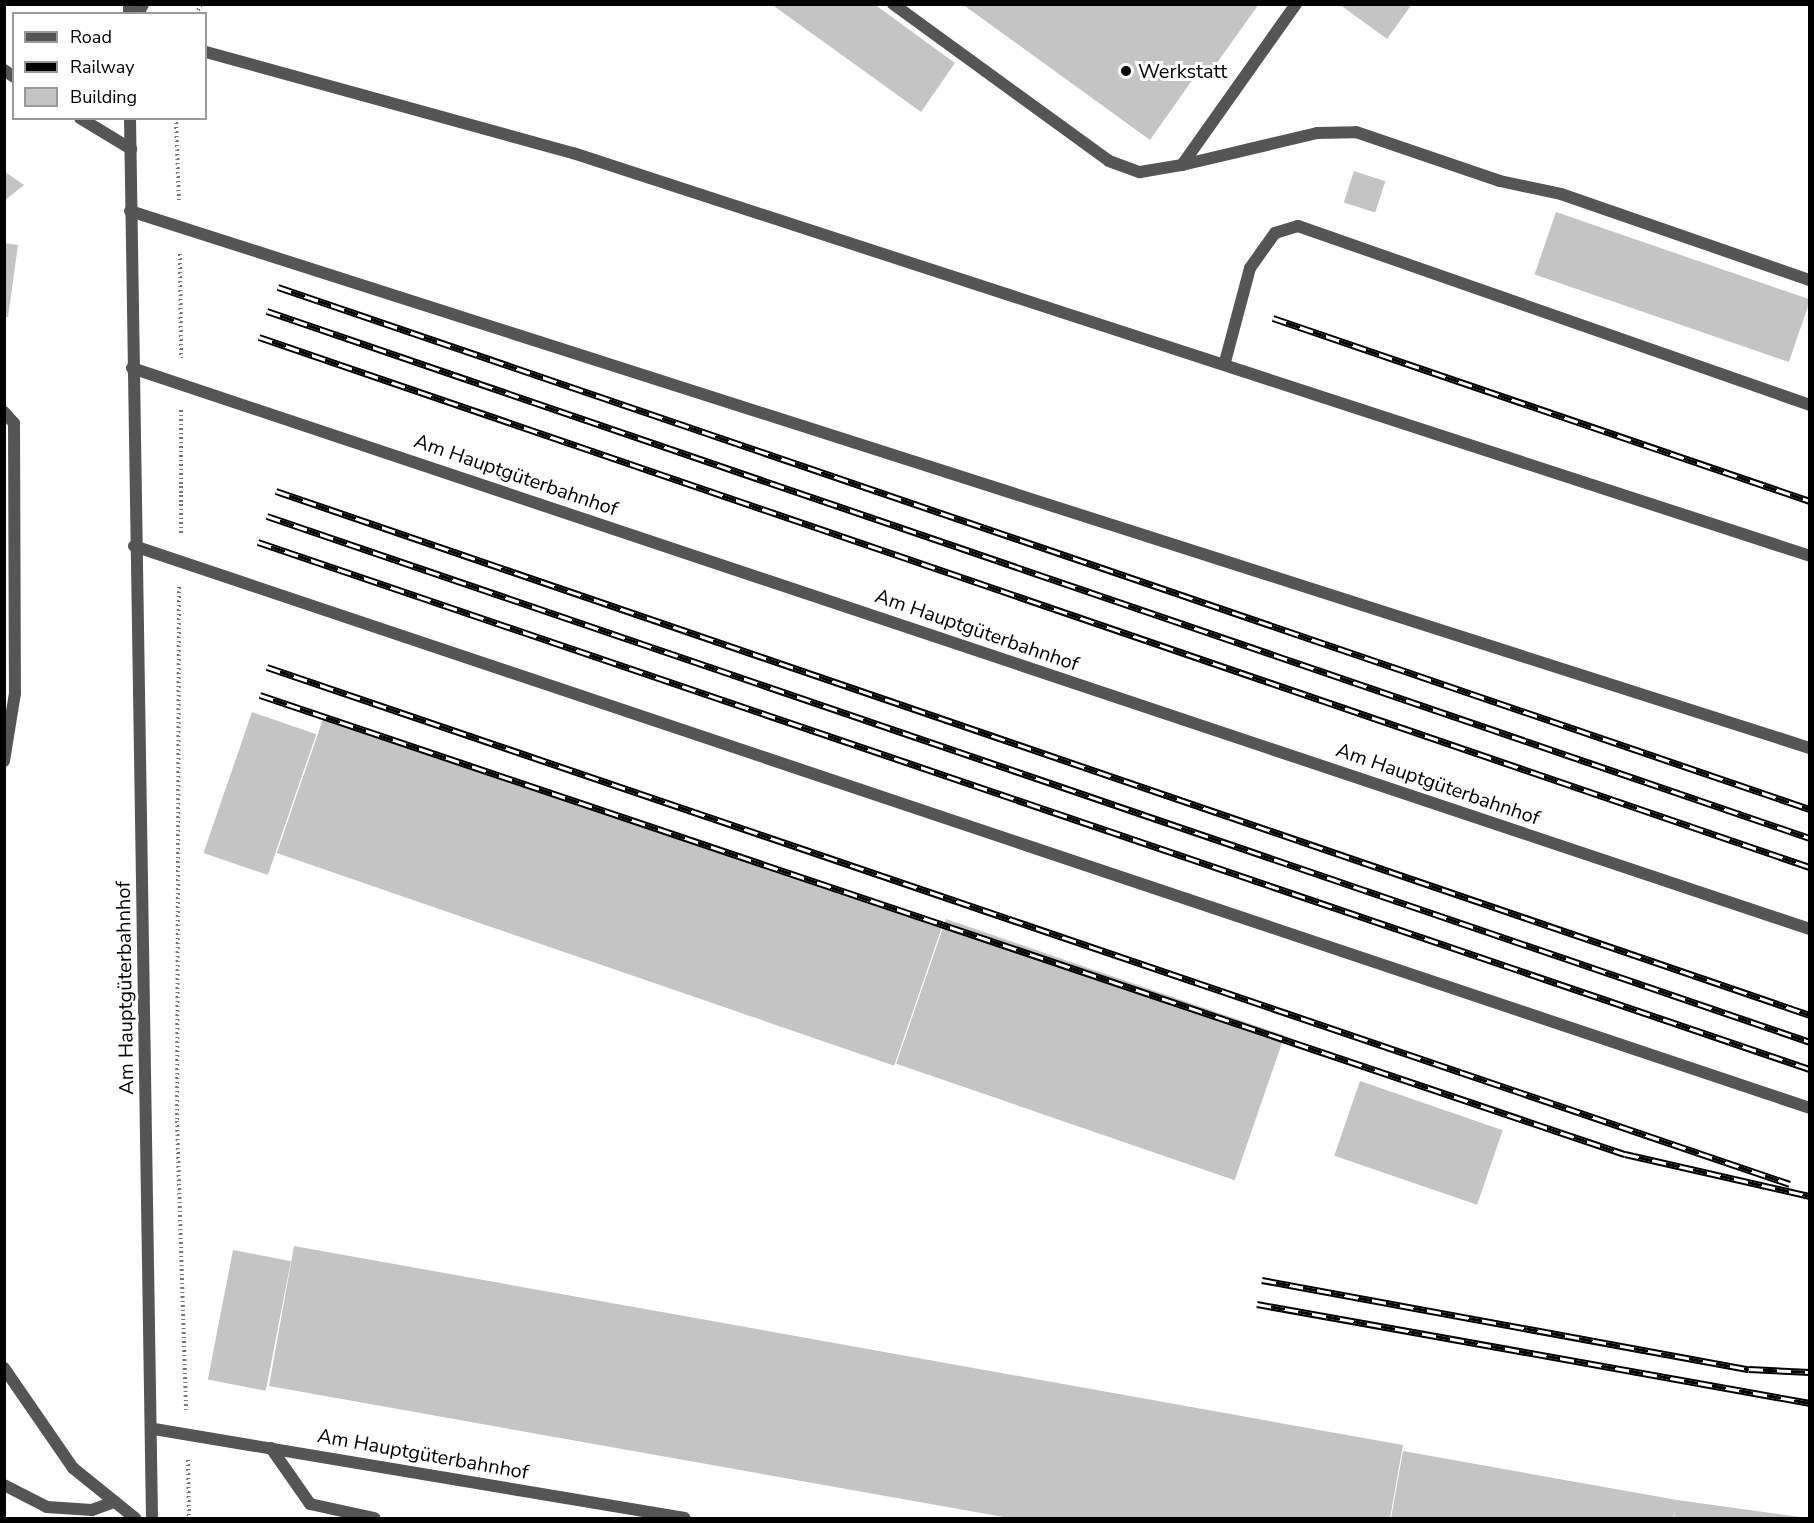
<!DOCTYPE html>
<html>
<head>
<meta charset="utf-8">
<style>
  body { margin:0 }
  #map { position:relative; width:1814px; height:1523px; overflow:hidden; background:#fff; font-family:"Nunito Sans",sans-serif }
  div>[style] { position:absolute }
  .building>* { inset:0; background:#c4c4c4; transform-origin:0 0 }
  .path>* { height:4px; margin-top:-2px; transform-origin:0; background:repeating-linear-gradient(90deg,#777 0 1.5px,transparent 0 4.5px) }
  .service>* { height:12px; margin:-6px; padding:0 6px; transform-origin:6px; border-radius:6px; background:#555 }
  .minor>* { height:12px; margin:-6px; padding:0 6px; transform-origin:6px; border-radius:6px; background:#555 }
  .rail>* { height:7px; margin-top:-3.5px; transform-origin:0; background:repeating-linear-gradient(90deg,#fff 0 14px,#000 0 28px); box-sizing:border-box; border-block:2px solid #000 }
  .dots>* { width:16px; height:16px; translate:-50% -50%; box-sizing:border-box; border:3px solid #fff; border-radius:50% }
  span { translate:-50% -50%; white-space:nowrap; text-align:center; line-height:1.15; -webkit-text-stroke:6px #fff; paint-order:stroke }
  .poi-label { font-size:20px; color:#000 }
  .left { translate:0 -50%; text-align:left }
  .street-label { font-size:20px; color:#000 }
  .frame { position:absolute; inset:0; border:6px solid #000; pointer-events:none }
  .legend { position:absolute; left:12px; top:12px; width:195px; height:108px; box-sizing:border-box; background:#fff; border:2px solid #999; margin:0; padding:8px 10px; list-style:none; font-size:18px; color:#000 }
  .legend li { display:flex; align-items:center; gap:12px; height:30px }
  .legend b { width:30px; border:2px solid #999 }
</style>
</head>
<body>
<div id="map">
  <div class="building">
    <div style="clip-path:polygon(771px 4px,874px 4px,955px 63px,921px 112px)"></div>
    <div style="clip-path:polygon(962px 4px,1259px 4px,1209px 74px,1200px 69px,1150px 140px)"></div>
    <div style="clip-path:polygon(1339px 4px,1412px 4px,1387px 39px)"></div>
    <div style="clip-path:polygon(4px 171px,24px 185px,4px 201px)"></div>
    <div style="left:1354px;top:171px;width:33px;height:33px;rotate:18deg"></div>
    <div style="left:1556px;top:212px;width:269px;height:66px;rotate:19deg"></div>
    <div style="clip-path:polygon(4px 243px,18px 245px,8px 317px,4px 317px)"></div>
    <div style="left:252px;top:712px;width:68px;height:149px;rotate:19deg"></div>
    <div style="left:324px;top:716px;width:653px;height:145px;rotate:19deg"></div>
    <div style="left:946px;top:919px;width:358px;height:153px;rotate:19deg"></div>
    <div style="left:1360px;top:1081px;width:151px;height:79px;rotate:19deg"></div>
    <div style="clip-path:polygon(294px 1246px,1403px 1445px,1390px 1518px,1009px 1518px,269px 1386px)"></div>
    <div style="left:233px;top:1250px;width:59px;height:132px;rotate:11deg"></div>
    <div style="clip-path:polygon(1403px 1451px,1677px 1500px,1808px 1518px,1674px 1518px,1675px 1511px,1673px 1518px,1391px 1518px)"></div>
  </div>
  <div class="path">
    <div style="left:196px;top:14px;width:11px;rotate:-63deg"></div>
    <div style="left:176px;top:118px;width:84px;rotate:88deg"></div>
    <div style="left:180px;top:254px;width:104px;rotate:89.4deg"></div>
    <div style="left:181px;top:410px;width:125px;rotate:90deg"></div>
    <div style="left:179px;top:587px;width:534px;rotate:90.21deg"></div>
    <div style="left:177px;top:1121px;width:289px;rotate:88.2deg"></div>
    <div style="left:188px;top:1460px;width:58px;rotate:89deg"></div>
  </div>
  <div class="service">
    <div style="left:893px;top:4px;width:267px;rotate:36deg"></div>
    <div style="left:1109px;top:161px;width:33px;rotate:20deg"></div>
    <div style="left:1140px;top:172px;width:43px;rotate:-9.5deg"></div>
    <div style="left:1182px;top:165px;width:197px;rotate:-54.7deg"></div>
    <div style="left:206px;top:52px;width:381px;rotate:15.4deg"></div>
    <div style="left:573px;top:153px;width:1301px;rotate:18.04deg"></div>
    <div style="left:4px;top:70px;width:12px;rotate:35deg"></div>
    <div style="left:80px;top:118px;width:60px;rotate:31.3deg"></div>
    <div style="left:1182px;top:165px;width:139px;rotate:-13.3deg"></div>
    <div style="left:1317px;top:133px;width:39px;rotate:-1deg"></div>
    <div style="left:1356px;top:132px;width:152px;rotate:18.8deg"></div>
    <div style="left:1500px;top:181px;width:62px;rotate:12deg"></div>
    <div style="left:1561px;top:194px;width:263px;rotate:19.1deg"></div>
    <div style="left:130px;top:211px;width:1764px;rotate:17.73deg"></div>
    <div style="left:1225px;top:362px;width:97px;rotate:-75.1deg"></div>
    <div style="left:1250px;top:268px;width:43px;rotate:-54.5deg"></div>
    <div style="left:1275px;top:233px;width:24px;rotate:-17deg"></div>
    <div style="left:1298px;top:226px;width:542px;rotate:19.27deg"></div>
    <div style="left:132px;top:368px;width:1769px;rotate:18.49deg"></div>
    <div style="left:4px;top:412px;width:15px;rotate:48deg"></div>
    <div style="left:14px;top:423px;width:270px;rotate:89.8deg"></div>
    <div style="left:15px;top:693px;width:69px;rotate:99.2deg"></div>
    <div style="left:134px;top:546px;width:1768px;rotate:18.54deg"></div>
    <div style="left:4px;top:1368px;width:121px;rotate:55.4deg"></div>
    <div style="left:73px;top:1468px;width:80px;rotate:38.9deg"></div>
    <div style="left:154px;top:1429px;width:538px;rotate:9.51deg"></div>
    <div style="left:271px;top:1448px;width:68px;rotate:55.1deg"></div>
    <div style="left:310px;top:1504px;width:66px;rotate:12.3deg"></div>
    <div style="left:4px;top:1485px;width:48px;rotate:27.1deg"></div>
    <div style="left:47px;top:1507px;width:45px;rotate:3.8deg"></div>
    <div style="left:92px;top:1510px;width:23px;rotate:-20deg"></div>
  </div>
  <div class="minor">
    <div style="left:129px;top:4px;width:10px;rotate:90deg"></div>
    <div style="left:138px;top:14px;width:11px;rotate:-63deg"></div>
    <div style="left:130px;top:118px;width:1400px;rotate:89.1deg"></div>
  </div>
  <div class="rail">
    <div style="left:278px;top:287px;width:1618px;rotate:18.82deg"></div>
    <div style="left:267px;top:311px;width:1631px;rotate:18.86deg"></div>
    <div style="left:1273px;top:318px;width:567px;rotate:18.82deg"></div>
    <div style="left:259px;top:337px;width:1639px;rotate:18.87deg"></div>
    <div style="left:276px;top:491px;width:1621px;rotate:18.86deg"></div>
    <div style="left:267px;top:516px;width:1630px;rotate:18.82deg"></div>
    <div style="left:258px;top:542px;width:1639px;rotate:18.76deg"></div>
    <div style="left:267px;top:667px;width:1608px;rotate:18.75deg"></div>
    <div style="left:260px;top:695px;width:1440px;rotate:18.59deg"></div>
    <div style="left:1625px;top:1154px;width:190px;rotate:12.8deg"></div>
    <div style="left:1262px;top:1280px;width:495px;rotate:10.4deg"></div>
    <div style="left:1749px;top:1369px;width:61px;rotate:2.8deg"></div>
    <div style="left:1257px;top:1304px;width:562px;rotate:10.15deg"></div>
  </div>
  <div class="dots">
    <div style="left:1126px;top:71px;background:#000"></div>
  </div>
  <div class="poi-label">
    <span class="left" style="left:1138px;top:71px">Werkstatt</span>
  </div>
  <div class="street-label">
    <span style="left:516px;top:475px;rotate:19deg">Am Hauptgüterbahnhof</span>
    <span style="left:977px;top:630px;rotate:19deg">Am Hauptgüterbahnhof</span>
    <span style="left:1438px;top:784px;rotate:19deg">Am Hauptgüterbahnhof</span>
    <span style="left:125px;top:988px;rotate:-91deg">Am Hauptgüterbahnhof</span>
    <span style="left:423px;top:1454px;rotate:10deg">Am Hauptgüterbahnhof</span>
  </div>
  <div class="frame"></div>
  <ul class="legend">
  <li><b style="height:8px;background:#555"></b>Road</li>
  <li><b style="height:8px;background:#000"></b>Railway</li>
  <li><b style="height:16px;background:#c4c4c4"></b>Building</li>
  </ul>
</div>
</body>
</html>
